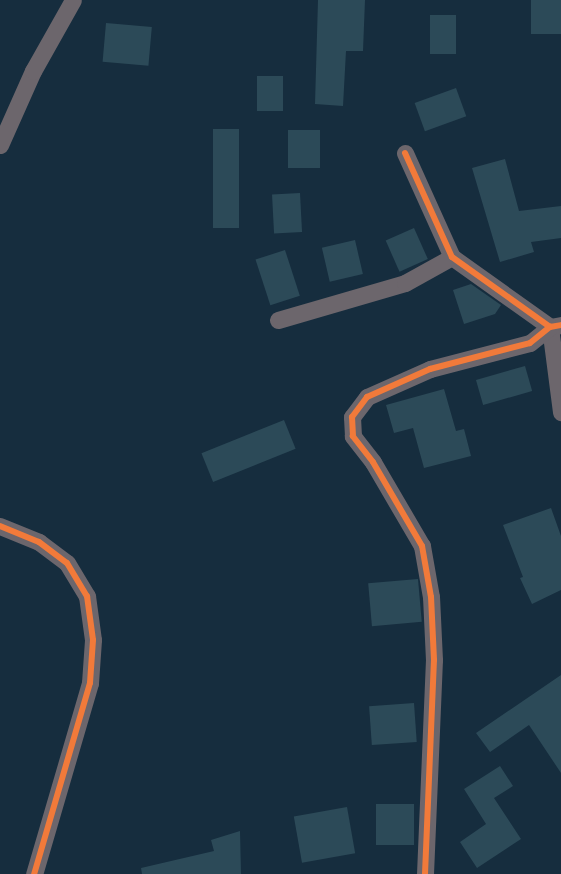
<!DOCTYPE html>
<html>
<head>
<meta charset="utf-8">
<style>
  body { margin:0 }
  #map { position:relative; width:561px; height:874px; overflow:hidden; background:#162d3e; font-family:Rubik,sans-serif }
  div>[style] { position:absolute }
  .building>* { inset:0; background:#2c4a58; transform-origin:0 0 }
  .minor>* { height:17px; margin:-8.5px; padding:0 8.5px; transform-origin:8.5px; border-radius:8.5px; background:#6c666c }
  .cycleway>* { height:6px; margin:-3px; padding:0 3px; transform-origin:3px; border-radius:3px; background:#f17a3a }
  span { translate:-50% -50%; white-space:nowrap; text-align:center; line-height:1.15; -webkit-text-stroke:4px #042f50; paint-order:stroke }
</style>
</head>
<body>
<div id="map">
  <div class="building">
    <div style="clip-path:polygon(318px 0,365px 0,363px 51px,346px 51px,343px 106px,315px 104px)"></div>
    <div style="left:531px;top:0;width:30px;height:34px"></div>
    <div style="left:430px;top:15px;width:26px;height:39px"></div>
    <div style="left:106px;top:23px;width:46px;height:39px;rotate:5deg"></div>
    <div style="left:257px;top:76px;width:26px;height:35px"></div>
    <div style="left:456px;top:88px;width:30px;height:44px;rotate:70deg"></div>
    <div style="left:213px;top:129px;width:26px;height:99px"></div>
    <div style="left:288px;top:130px;width:32px;height:38px"></div>
    <div style="clip-path:polygon(505px 159px,519px 211px,561px 206px,561px 238px,531px 242px,534px 252px,500px 262px,472px 168px)"></div>
    <div style="left:300px;top:193px;width:39px;height:28px;rotate:87deg"></div>
    <div style="left:414px;top:228px;width:34px;height:31px;rotate:66deg"></div>
    <div style="left:355px;top:240px;width:35px;height:34px;rotate:77deg"></div>
    <div style="left:285px;top:250px;width:48px;height:31px;rotate:72deg"></div>
    <div style="clip-path:polygon(471px 284px,501px 305px,495px 314px,464px 324px,453px 290px)"></div>
    <div style="left:525px;top:366px;width:26px;height:51px;rotate:74deg"></div>
    <div style="clip-path:polygon(444px 389px,456px 431px,464px 429px,471px 456px,424px 468px,413px 428px,394px 433px,386px 405px)"></div>
    <div style="left:284px;top:420px;width:31px;height:89px;rotate:68deg"></div>
    <div style="clip-path:polygon(551px 508px,561px 536px,561px 590px,532px 604px,520px 578px,523px 577px,503px 525px)"></div>
    <div style="left:418px;top:579px;width:43px;height:50px;rotate:85deg"></div>
    <div style="clip-path:polygon(561px 675px,561px 773px,529px 725px,490px 752px,476px 733px)"></div>
    <div style="left:414px;top:703px;width:39px;height:45px;rotate:86deg"></div>
    <div style="clip-path:polygon(500px 766px,513px 786px,494px 798px,521px 839px,477px 868px,460px 842px,486px 824px,464px 789px)"></div>
    <div style="left:376px;top:804px;width:38px;height:41px"></div>
    <div style="left:347px;top:807px;width:47px;height:54px;rotate:80deg"></div>
    <div style="clip-path:polygon(240px 831px,241px 874px,142px 874px,141px 868px,214px 851px,211px 840px)"></div>
  </div>
  <div class="minor">
    <div style="left:0;top:145px;width:81px;rotate:-66deg"></div>
    <div style="left:33px;top:71px;width:81px;rotate:-60.6deg"></div>
    <div style="left:405px;top:153px;width:114px;rotate:65.7deg"></div>
    <div style="left:452px;top:257px;width:120px;rotate:35.5deg"></div>
    <div style="left:550px;top:327px;width:11px;rotate:-10deg"></div>
    <div style="left:278px;top:320px;width:132px;rotate:-16.2deg"></div>
    <div style="left:405px;top:283px;width:54px;rotate:-29deg"></div>
    <div style="left:550px;top:327px;width:86px;rotate:82.6deg"></div>
    <div style="left:0;top:526px;width:42px;rotate:22.3deg"></div>
    <div style="left:39px;top:542px;width:35px;rotate:37deg"></div>
    <div style="left:67px;top:563px;width:39px;rotate:59deg"></div>
    <div style="left:87px;top:596px;width:44px;rotate:82.2deg"></div>
    <div style="left:93px;top:640px;width:43px;rotate:94deg"></div>
    <div style="left:90px;top:683px;width:199px;rotate:106.3deg"></div>
    <div style="left:425px;top:874px;width:214px;rotate:-87.6deg"></div>
    <div style="left:434px;top:660px;width:63px;rotate:-92.7deg"></div>
    <div style="left:431px;top:597px;width:52px;rotate:-100deg"></div>
    <div style="left:422px;top:546px;width:97px;rotate:-120.3deg"></div>
    <div style="left:373px;top:462px;width:33px;rotate:-128deg"></div>
    <div style="left:353px;top:436px;width:19px;rotate:-93deg"></div>
    <div style="left:352px;top:417px;width:25px;rotate:-53deg"></div>
    <div style="left:367px;top:397px;width:69px;rotate:-24deg"></div>
    <div style="left:430px;top:369px;width:103px;rotate:-14.6deg"></div>
    <div style="left:530px;top:343px;width:26px;rotate:-39deg"></div>
  </div>
  <div class="cycleway">
    <div style="left:405px;top:153px;width:114px;rotate:65.7deg"></div>
    <div style="left:452px;top:257px;width:120px;rotate:35.5deg"></div>
    <div style="left:550px;top:327px;width:11px;rotate:-10deg"></div>
    <div style="left:0;top:526px;width:42px;rotate:22.3deg"></div>
    <div style="left:39px;top:542px;width:35px;rotate:37deg"></div>
    <div style="left:67px;top:563px;width:39px;rotate:59deg"></div>
    <div style="left:87px;top:596px;width:44px;rotate:82.2deg"></div>
    <div style="left:93px;top:640px;width:43px;rotate:94deg"></div>
    <div style="left:90px;top:683px;width:199px;rotate:106.3deg"></div>
    <div style="left:425px;top:874px;width:214px;rotate:-87.6deg"></div>
    <div style="left:434px;top:660px;width:63px;rotate:-92.7deg"></div>
    <div style="left:431px;top:597px;width:52px;rotate:-100deg"></div>
    <div style="left:422px;top:546px;width:97px;rotate:-120.3deg"></div>
    <div style="left:373px;top:462px;width:33px;rotate:-128deg"></div>
    <div style="left:353px;top:436px;width:19px;rotate:-93deg"></div>
    <div style="left:352px;top:417px;width:25px;rotate:-53deg"></div>
    <div style="left:367px;top:397px;width:69px;rotate:-24deg"></div>
    <div style="left:430px;top:369px;width:103px;rotate:-14.6deg"></div>
    <div style="left:530px;top:343px;width:26px;rotate:-39deg"></div>
  </div>
</div>
</body>
</html>
